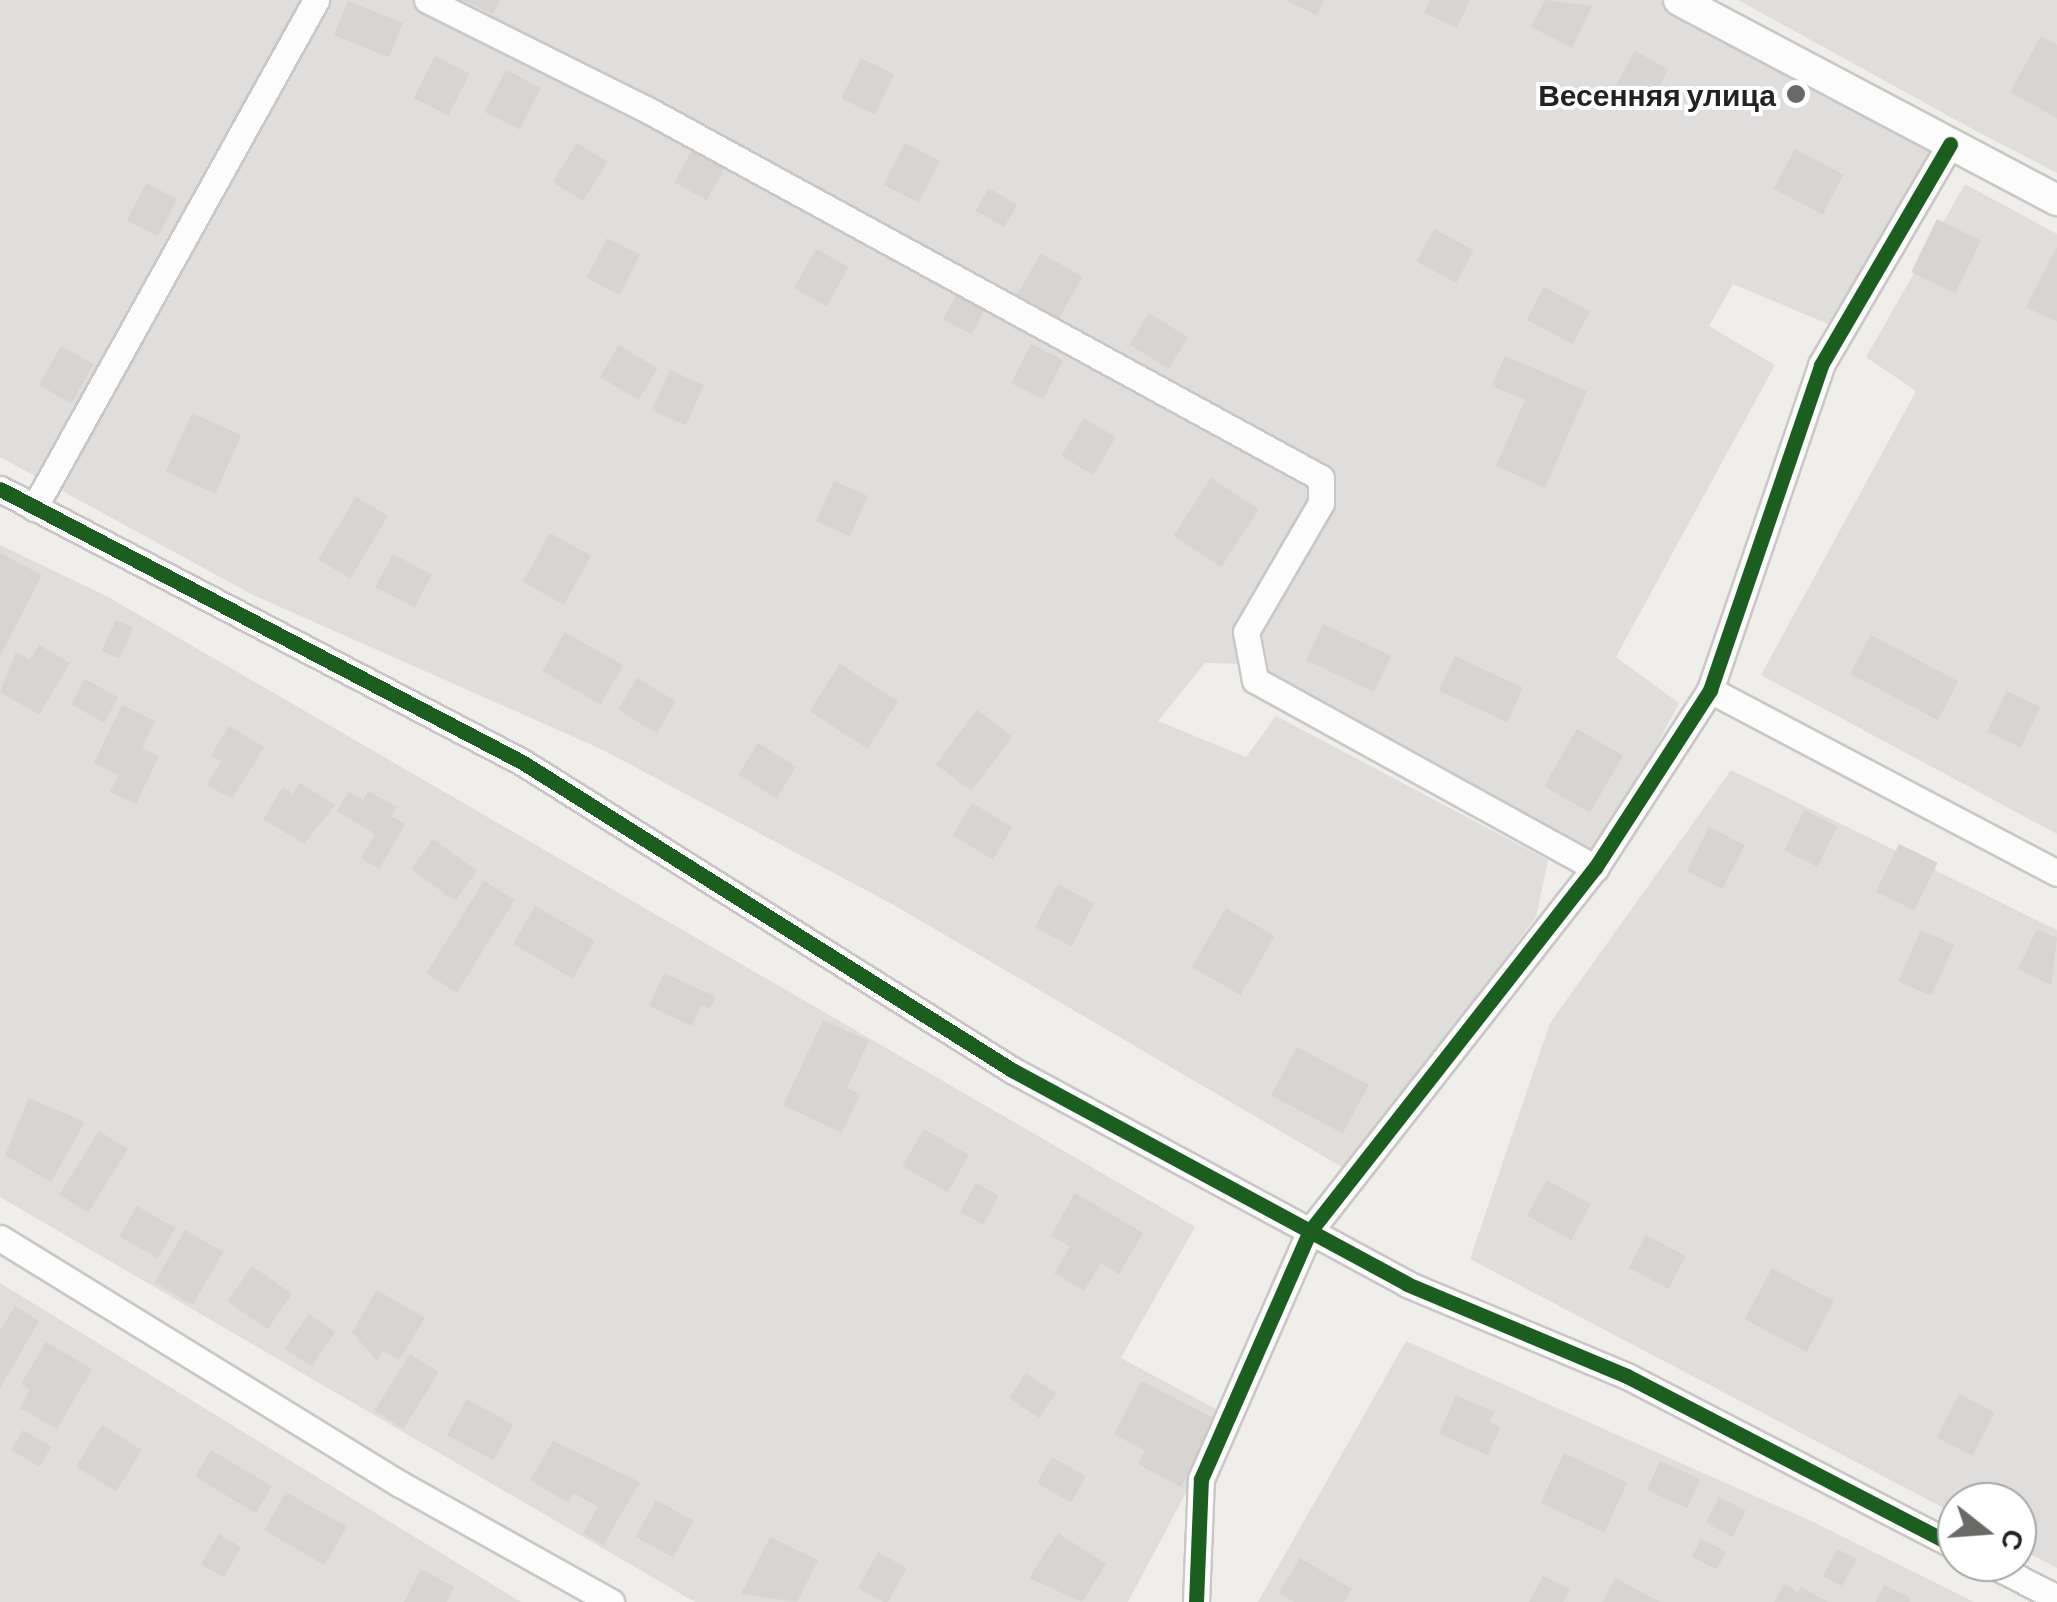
<!DOCTYPE html>
<html>
<head>
<meta charset="utf-8">
<style>
  body { margin:0 }
  #map { position:relative; width:2057px; height:1602px; overflow:hidden; background:#f0eeeb; font-family:Barlow,sans-serif }
  div>[style] { position:absolute }
  .residential>* { inset:0; background:#dfdedc }
  .building>* { inset:0; background:#d7d4d2; transform-origin:0 0 }
  .roads { filter:drop-shadow(2px 0 #c9c8c7) drop-shadow(-2px 0 #c9c8c7) drop-shadow(0 2px #c9c8c7) drop-shadow(0 -2px #c9c8c7) }
  .minor>* { height:25px; margin:-12.5px; padding:0 12.5px; transform-origin:12.5px; border-radius:12.5px; background:#fdfcfc }
  .tertiary>* { height:30px; margin:-15px; padding:0 15px; transform-origin:15px; border-radius:15px; background:#fdfcfc }
  .cycleway>* { height:15px; margin:-7.5px; padding:0 7.5px; transform-origin:7.5px; border-radius:7.5px; background:#1b5e20 }
  .dots>* { width:28px; height:28px; translate:-50% -50%; box-sizing:border-box; border:5px solid #fff; border-radius:50% }
  span { translate:-50% -50%; white-space:nowrap; text-align:center; line-height:1.15; -webkit-text-stroke:8px #fff; paint-order:stroke }
  .poi-label { font-size:30px; color:#222; font-weight:700 }
  .right { translate:-100% -50%; text-align:right }
  .north { position:absolute; left:1937px; top:1482px; width:100px; height:100px; box-sizing:border-box; background:#fff; border:2px solid #a7a7a7; border-radius:50%; rotate:107deg; font-size:28px; font-weight:700; line-height:40px; text-align:center; color:#222 }
  .north::after { content:''; display:block; margin:auto; width:35px; height:45px; background:#6a6968; clip-path:polygon(50% 0,100% 100%,50% 72%,0 100%) }
</style>
</head>
<body>
<div id="map">
  <div class="residential">
    <div style="clip-path:polygon(0 0,1660px 0,1932px 146px,1833px 326px,1733px 284px,1709px 326px,1775px 365px,1616px 657px,1679px 703px,1599px 855px,1251px 664px,1205px 663px,1158px 721px,1246px 757px,1276px 716px,1548px 860px,1536px 917px,1347px 1170px,892px 904px,601px 749px,253px 595px,0 457px)"></div>
    <div style="clip-path:polygon(1738px 0,2057px 0,2057px 173px,1976px 131px)"></div>
    <div style="clip-path:polygon(1965px 184px,2057px 234px,2057px 834px,1761px 675px,1916px 391px,1866px 357px)"></div>
    <div style="clip-path:polygon(0 545px,108px 597px,1195px 1227px,1121px 1358px,1227px 1415px,1128px 1602px,695px 1602px,0 1197px)"></div>
    <div style="clip-path:polygon(1731px 770px,2057px 930px,2057px 1568px,2017px 1547px,2017px 1502px,1957px 1502px,1957px 1515px,1470px 1259px,1550px 1023px)"></div>
    <div style="clip-path:polygon(0 1283px,521px 1602px,0 1602px)"></div>
    <div style="clip-path:polygon(1406px 1341px,1811px 1521px,1974px 1602px,1258px 1602px)"></div>
  </div>
  <div class="building">
    <div style="clip-path:polygon(463px 0,500px 0,493px 14px)"></div>
    <div style="clip-path:polygon(1285px 0,1324px 0,1317px 15px)"></div>
    <div style="clip-path:polygon(1430px 0,1470px 0,1457px 28px,1424px 13px)"></div>
    <div style="clip-path:polygon(1545px 0,1592px 6px,1572px 48px,1531px 27px)"></div>
    <div style="left:348px;top:1px;width:59px;height:37px;rotate:22deg"></div>
    <div style="clip-path:polygon(2041px 36px,2057px 45px,2057px 118px,2010px 92px)"></div>
    <div style="left:1635px;top:51px;width:38px;height:44px;rotate:29deg"></div>
    <div style="left:435px;top:56px;width:39px;height:47px;rotate:27deg"></div>
    <div style="left:861px;top:58px;width:37px;height:45px;rotate:26deg"></div>
    <div style="left:506px;top:70px;width:39px;height:47px;rotate:27deg"></div>
    <div style="left:577px;top:143px;width:36px;height:46px;rotate:32deg"></div>
    <div style="left:696px;top:143px;width:37px;height:45px;rotate:29deg"></div>
    <div style="left:905px;top:143px;width:39px;height:47px;rotate:27deg"></div>
    <div style="left:1795px;top:149px;width:55px;height:45px;rotate:28deg"></div>
    <div style="left:146px;top:183px;width:35px;height:42px;rotate:27deg"></div>
    <div style="left:989px;top:188px;width:33px;height:26px;rotate:31deg"></div>
    <div style="left:1937px;top:219px;width:49px;height:59px;rotate:26deg"></div>
    <div style="left:1434px;top:229px;width:45px;height:37px;rotate:28deg"></div>
    <div style="left:607px;top:238px;width:37px;height:45px;rotate:27deg"></div>
    <div style="clip-path:polygon(2057px 247px,2057px 322px,2026px 307px)"></div>
    <div style="left:816px;top:249px;width:37px;height:45px;rotate:29deg"></div>
    <div style="left:1041px;top:253px;width:48px;height:59px;rotate:30deg"></div>
    <div style="left:961px;top:286px;width:32px;height:38px;rotate:28deg"></div>
    <div style="left:1544px;top:287px;width:52px;height:37px;rotate:28deg"></div>
    <div style="left:1149px;top:313px;width:46px;height:37px;rotate:32deg"></div>
    <div style="left:1031px;top:344px;width:36px;height:44px;rotate:27deg"></div>
    <div style="left:619px;top:345px;width:45px;height:37px;rotate:31deg"></div>
    <div style="left:61px;top:346px;width:37px;height:45px;rotate:29deg"></div>
    <div style="clip-path:polygon(1505px 356px,1587px 391px,1545px 488px,1496px 466px,1525px 400px,1492px 386px)"></div>
    <div style="left:670px;top:370px;width:37px;height:44px;rotate:24deg"></div>
    <div style="left:192px;top:413px;width:54px;height:64px;rotate:24deg"></div>
    <div style="left:1084px;top:418px;width:37px;height:44px;rotate:31deg"></div>
    <div style="left:1211px;top:478px;width:57px;height:69px;rotate:33deg"></div>
    <div style="left:834px;top:481px;width:37px;height:44px;rotate:24deg"></div>
    <div style="left:356px;top:497px;width:37px;height:73px;rotate:31deg"></div>
    <div style="left:550px;top:533px;width:47px;height:56px;rotate:29deg"></div>
    <div style="clip-path:polygon(0 553px,42px 575px,0 656px)"></div>
    <div style="left:393px;top:554px;width:44px;height:37px;rotate:28deg"></div>
    <div style="left:116px;top:620px;width:19px;height:34px;rotate:25deg"></div>
    <div style="left:1323px;top:624px;width:75px;height:40px;rotate:25deg"></div>
    <div style="left:565px;top:632px;width:67px;height:45px;rotate:30deg"></div>
    <div style="left:1871px;top:635px;width:99px;height:44px;rotate:28deg"></div>
    <div style="clip-path:polygon(39px 645px,70px 663px,39px 715px,0 692px,16px 652px,30px 660px)"></div>
    <div style="left:1455px;top:656px;width:75px;height:38px;rotate:25deg"></div>
    <div style="left:840px;top:664px;width:69px;height:56px;rotate:33deg"></div>
    <div style="left:637px;top:678px;width:45px;height:37px;rotate:31deg"></div>
    <div style="left:85px;top:679px;width:38px;height:29px;rotate:29deg"></div>
    <div style="left:2007px;top:691px;width:37px;height:45px;rotate:26deg"></div>
    <div style="clip-path:polygon(122px 705px,155px 721px,142px 748px,159px 756px,136px 804px,110px 792px,118px 775px,94px 763px)"></div>
    <div style="left:977px;top:710px;width:44px;height:68px;rotate:37deg"></div>
    <div style="clip-path:polygon(229px 726px,264px 747px,232px 799px,207px 785px,221px 762px,211px 755px)"></div>
    <div style="left:1577px;top:729px;width:53px;height:66px;rotate:30deg"></div>
    <div style="left:758px;top:743px;width:45px;height:37px;rotate:32deg"></div>
    <div style="clip-path:polygon(300px 783px,335px 805px,304px 844px,263px 819px,283px 787px,293px 794px)"></div>
    <div style="clip-path:polygon(368px 791px,397px 807px,391px 816px,405px 824px,379px 869px,361px 858px,375px 834px,337px 811px,349px 792px,363px 800px)"></div>
    <div style="left:972px;top:803px;width:47px;height:38px;rotate:31deg"></div>
    <div style="left:1804px;top:810px;width:37px;height:45px;rotate:26deg"></div>
    <div style="left:1709px;top:827px;width:40px;height:49px;rotate:27deg"></div>
    <div style="left:433px;top:839px;width:54px;height:37px;rotate:36deg"></div>
    <div style="left:1899px;top:844px;width:43px;height:53px;rotate:26deg"></div>
    <div style="left:484px;top:881px;width:36px;height:109px;rotate:32deg"></div>
    <div style="left:1058px;top:884px;width:41px;height:49px;rotate:28deg"></div>
    <div style="left:535px;top:906px;width:69px;height:44px;rotate:30deg"></div>
    <div style="left:1226px;top:908px;width:56px;height:68px;rotate:30deg"></div>
    <div style="clip-path:polygon(2037px 929px,2057px 938px,2051px 985px,2018px 969px)"></div>
    <div style="left:1921px;top:930px;width:36px;height:56px;rotate:24deg"></div>
    <div style="clip-path:polygon(664px 973px,716px 997px,710px 1009px,701px 1005px,692px 1026px,649px 1006px)"></div>
    <div style="clip-path:polygon(823px 1020px,869px 1041px,847px 1088px,860px 1094px,842px 1133px,783px 1105px)"></div>
    <div style="left:1297px;top:1047px;width:81px;height:55px;rotate:28deg"></div>
    <div style="clip-path:polygon(29px 1098px,85px 1122px,51px 1182px,5px 1155px)"></div>
    <div style="left:924px;top:1129px;width:52px;height:43px;rotate:30deg"></div>
    <div style="left:99px;top:1131px;width:34px;height:75px;rotate:32deg"></div>
    <div style="left:1547px;top:1180px;width:50px;height:41px;rotate:29deg"></div>
    <div style="left:976px;top:1183px;width:26px;height:33px;rotate:29deg"></div>
    <div style="clip-path:polygon(1075px 1193px,1143px 1233px,1119px 1274px,1101px 1263px,1084px 1291px,1054px 1273px,1070px 1247px,1051px 1235px)"></div>
    <div style="left:137px;top:1206px;width:44px;height:35px;rotate:30deg"></div>
    <div style="left:185px;top:1230px;width:44px;height:61px;rotate:30deg"></div>
    <div style="left:1646px;top:1235px;width:45px;height:37px;rotate:28deg"></div>
    <div style="left:252px;top:1266px;width:49px;height:43px;rotate:35deg"></div>
    <div style="left:1772px;top:1268px;width:70px;height:58px;rotate:28deg"></div>
    <div style="clip-path:polygon(377px 1290px,425px 1318px,399px 1360px,383px 1351px,377px 1361px,352px 1332px)"></div>
    <div style="clip-path:polygon(15px 1306px,39px 1321px,0 1388px,0 1331px)"></div>
    <div style="left:309px;top:1314px;width:32px;height:42px;rotate:35deg"></div>
    <div style="clip-path:polygon(46px 1342px,92px 1369px,57px 1429px,20px 1408px,30px 1390px,21px 1384px)"></div>
    <div style="left:410px;top:1354px;width:34px;height:67px;rotate:32deg"></div>
    <div style="left:1026px;top:1373px;width:36px;height:30px;rotate:34deg"></div>
    <div style="clip-path:polygon(1142px 1381px,1217px 1420px,1181px 1487px,1138px 1464px,1145px 1451px,1114px 1434px)"></div>
    <div style="left:1959px;top:1394px;width:40px;height:49px;rotate:27deg"></div>
    <div style="clip-path:polygon(1456px 1395px,1494px 1412px,1489px 1422px,1500px 1427px,1488px 1455px,1439px 1434px)"></div>
    <div style="left:467px;top:1399px;width:53px;height:41px;rotate:29deg"></div>
    <div style="left:102px;top:1425px;width:47px;height:49px;rotate:32deg"></div>
    <div style="left:23px;top:1430px;width:33px;height:23px;rotate:31deg"></div>
    <div style="clip-path:polygon(553px 1441px,640px 1482px,603px 1545px,583px 1533px,598px 1507px,574px 1493px,568px 1503px,530px 1480px)"></div>
    <div style="left:211px;top:1450px;width:71px;height:31px;rotate:31deg"></div>
    <div style="left:1564px;top:1453px;width:70px;height:55px;rotate:25deg"></div>
    <div style="left:1052px;top:1457px;width:39px;height:30px;rotate:30deg"></div>
    <div style="left:1660px;top:1461px;width:44px;height:32px;rotate:24deg"></div>
    <div style="left:286px;top:1492px;width:70px;height:44px;rotate:30deg"></div>
    <div style="left:1719px;top:1497px;width:30px;height:29px;rotate:27deg"></div>
    <div style="left:656px;top:1500px;width:43px;height:42px;rotate:29deg"></div>
    <div style="clip-path:polygon(1058px 1533px,1106px 1564px,1082px 1602px,1029px 1578px)"></div>
    <div style="left:219px;top:1534px;width:26px;height:35px;rotate:31deg"></div>
    <div style="clip-path:polygon(770px 1537px,818px 1560px,797px 1602px,741px 1594px)"></div>
    <div style="left:1701px;top:1539px;width:28px;height:20px;rotate:27deg"></div>
    <div style="left:1838px;top:1549px;width:21px;height:31px;rotate:29deg"></div>
    <div style="left:878px;top:1552px;width:33px;height:41px;rotate:29deg"></div>
    <div style="clip-path:polygon(1300px 1558px,1352px 1589px,1344px 1602px,1294px 1602px,1279px 1593px)"></div>
    <div style="clip-path:polygon(421px 1569px,454px 1587px,447px 1602px,404px 1602px)"></div>
    <div style="clip-path:polygon(1543px 1576px,1570px 1589px,1563px 1602px,1529px 1602px)"></div>
    <div style="clip-path:polygon(1615px 1578px,1660px 1602px,1603px 1602px)"></div>
    <div style="clip-path:polygon(1784px 1584px,1798px 1592px,1801px 1587px,1828px 1602px,1774px 1602px)"></div>
    <div style="clip-path:polygon(1884px 1585px,1911px 1598px,1909px 1602px,1876px 1602px)"></div>
  </div>
  <div class="roads">
    <div class="minor">
      <div style="left:427px;top:0;width:245px;rotate:26.5deg"></div>
      <div style="left:646px;top:109px;width:769px;rotate:28.66deg"></div>
      <div style="left:1321px;top:478px;width:25px;rotate:90deg"></div>
      <div style="left:1321px;top:503px;width:149px;rotate:120.2deg"></div>
      <div style="left:1246px;top:632px;width:49px;rotate:79.4deg"></div>
      <div style="left:1255px;top:680px;width:389px;rotate:28.9deg"></div>
      <div style="left:0;top:489px;width:589px;rotate:27.61deg"></div>
      <div style="left:522px;top:762px;width:579px;rotate:32.15deg"></div>
      <div style="left:1012px;top:1070px;width:449px;rotate:28.4deg"></div>
      <div style="left:1407px;top:1284px;width:238px;rotate:22.7deg"></div>
      <div style="left:1627px;top:1376px;width:372px;rotate:27.4deg"></div>
      <div style="left:34px;top:508px;width:581px;rotate:-60.96deg"></div>
      <div style="left:1710px;top:690px;width:392px;rotate:27.8deg"></div>
      <div style="left:0;top:1238px;width:470px;rotate:31.6deg"></div>
      <div style="left:400px;top:1484px;width:242px;rotate:29.2deg"></div>
      <div style="left:1987px;top:1562px;width:79px;rotate:27.2deg"></div>
      <div style="left:1196px;top:1602px;width:123px;rotate:-87.7deg"></div>
      <div style="left:1201px;top:1479px;width:271px;rotate:-66.3deg"></div>
      <div style="left:1310px;top:1231px;width:462px;rotate:-51.9deg"></div>
      <div style="left:1595px;top:868px;width:212px;rotate:-57.1deg"></div>
      <div style="left:1710px;top:690px;width:343px;rotate:-71.1deg"></div>
      <div style="left:1821px;top:365px;width:256px;rotate:-59.7deg"></div>
    </div>
    <div class="tertiary">
      <div style="left:1679px;top:0;width:428px;rotate:27.9deg"></div>
    </div>
  </div>
  <div class="cycleway">
    <div style="left:0;top:489px;width:589px;rotate:27.61deg"></div>
    <div style="left:522px;top:762px;width:579px;rotate:32.15deg"></div>
    <div style="left:1012px;top:1070px;width:449px;rotate:28.4deg"></div>
    <div style="left:1407px;top:1284px;width:238px;rotate:22.7deg"></div>
    <div style="left:1627px;top:1376px;width:372px;rotate:27.4deg"></div>
    <div style="left:1196px;top:1602px;width:123px;rotate:-87.7deg"></div>
    <div style="left:1201px;top:1479px;width:271px;rotate:-66.3deg"></div>
    <div style="left:1310px;top:1231px;width:462px;rotate:-51.9deg"></div>
    <div style="left:1595px;top:868px;width:212px;rotate:-57.1deg"></div>
    <div style="left:1710px;top:690px;width:343px;rotate:-71.1deg"></div>
    <div style="left:1821px;top:365px;width:256px;rotate:-59.7deg"></div>
  </div>
  <div class="dots">
    <div style="left:1796px;top:94px;background:#6a6968"></div>
  </div>
  <div class="poi-label">
    <span class="right" style="left:1776px;top:94px">Весенняя улица</span>
  </div>
  <div class="north">С</div>
</div>
</body>
</html>
